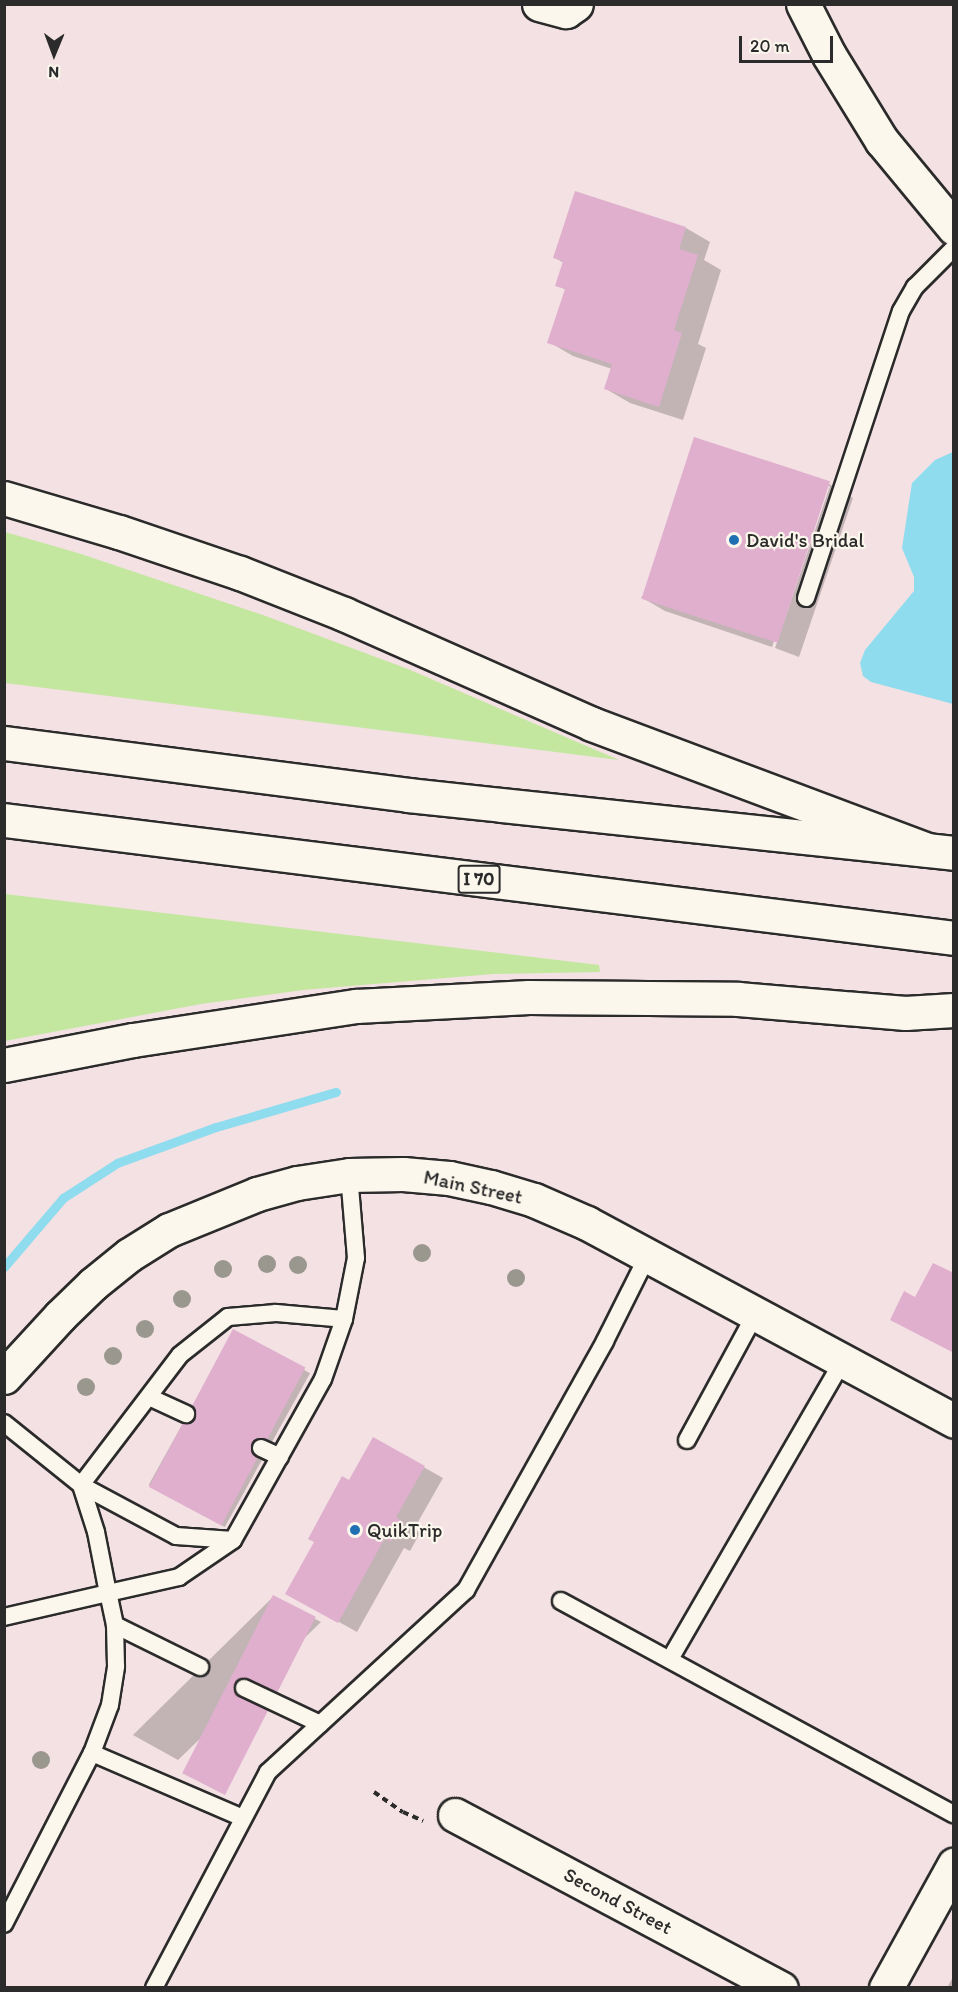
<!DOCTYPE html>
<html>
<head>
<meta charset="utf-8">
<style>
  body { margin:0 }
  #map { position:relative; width:958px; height:1992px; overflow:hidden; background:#f3e1e3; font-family:Itim,sans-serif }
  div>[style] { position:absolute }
  .green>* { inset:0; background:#c4e7a0 }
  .water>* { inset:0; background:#8fdcef }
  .shadow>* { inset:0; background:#0003; transform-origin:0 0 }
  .stream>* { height:9px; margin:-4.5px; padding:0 4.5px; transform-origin:4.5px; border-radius:4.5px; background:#8fdcef }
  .building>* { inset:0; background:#e0afce; transform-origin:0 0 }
  .path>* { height:4px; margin-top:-2px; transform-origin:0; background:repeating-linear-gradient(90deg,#2b2b2b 0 6px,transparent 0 10.5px) }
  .roads { filter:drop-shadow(2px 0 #2b2b2b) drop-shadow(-2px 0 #2b2b2b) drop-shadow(0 2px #2b2b2b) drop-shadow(0 -2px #2b2b2b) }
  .service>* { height:16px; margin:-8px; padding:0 8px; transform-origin:8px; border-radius:8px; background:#fbf7ec }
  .minor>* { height:33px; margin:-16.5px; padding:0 16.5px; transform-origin:16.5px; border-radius:16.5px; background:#fbf7ec }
  .tertiary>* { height:33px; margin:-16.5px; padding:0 16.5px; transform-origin:16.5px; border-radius:16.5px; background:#fbf7ec }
  .motorway>* { height:33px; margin:-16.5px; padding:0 16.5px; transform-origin:16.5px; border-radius:16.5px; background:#fbf7ec }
  .trees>* { width:18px; height:18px; margin:-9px; border-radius:50%; background:#9a978e }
  .dots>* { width:16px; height:16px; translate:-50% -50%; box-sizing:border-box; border:3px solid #fbf7ec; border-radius:50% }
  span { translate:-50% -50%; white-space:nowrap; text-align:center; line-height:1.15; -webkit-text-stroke:4.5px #fbf7ec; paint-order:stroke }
  .shield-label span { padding:2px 4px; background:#fbf7ec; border:2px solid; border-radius:4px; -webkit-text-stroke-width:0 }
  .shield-label { font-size:18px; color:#2b2b2b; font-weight:700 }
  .poi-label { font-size:20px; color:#2b2b2b }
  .left { translate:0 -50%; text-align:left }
  .street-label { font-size:20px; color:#2b2b2b }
  .frame { position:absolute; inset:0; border:6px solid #2b2b2b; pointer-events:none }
  .north { position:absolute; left:24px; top:24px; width:60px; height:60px; -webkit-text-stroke:4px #fbf7ec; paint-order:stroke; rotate:181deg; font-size:16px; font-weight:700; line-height:24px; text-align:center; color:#2b2b2b }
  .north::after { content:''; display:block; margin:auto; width:21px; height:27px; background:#2b2b2b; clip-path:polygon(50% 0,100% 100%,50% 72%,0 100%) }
  .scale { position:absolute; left:739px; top:36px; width:94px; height:27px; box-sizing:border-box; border:3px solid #2b2b2b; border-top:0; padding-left:8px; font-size:18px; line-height:21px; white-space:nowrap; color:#2b2b2b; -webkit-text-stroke:4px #fbf7ec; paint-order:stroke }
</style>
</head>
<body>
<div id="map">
  <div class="green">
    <div style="clip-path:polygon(5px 532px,78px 553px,263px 615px,408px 669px,619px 760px,5px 683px)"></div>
    <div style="clip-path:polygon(5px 894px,599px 965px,600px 972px,493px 974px,303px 990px,201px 1004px,5px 1041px)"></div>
  </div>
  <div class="water">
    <div style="clip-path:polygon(953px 452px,954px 452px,953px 704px,871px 682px,863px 676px,860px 663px,865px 650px,914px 591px,914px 577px,902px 548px,912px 483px,935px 460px)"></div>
  </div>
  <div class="shadow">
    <div style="clip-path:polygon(686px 228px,710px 242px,704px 260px,721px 270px,698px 344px,706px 348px,683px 420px,630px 403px,606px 389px,612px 369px,573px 356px,549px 342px,566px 290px,557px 285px,564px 263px,555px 258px)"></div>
    <div style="clip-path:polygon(829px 484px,853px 498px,799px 657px,775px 648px,830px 486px,827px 486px,772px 647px,665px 611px,641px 597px)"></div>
    <div style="left:234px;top:1331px;width:87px;height:176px;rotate:29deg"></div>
    <div style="clip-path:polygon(373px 1439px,443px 1478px,414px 1529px,420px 1533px,410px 1551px,404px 1548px,357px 1632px,287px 1593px)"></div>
    <div style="clip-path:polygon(273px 1597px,321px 1622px,178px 1760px,133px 1735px)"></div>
    <div style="clip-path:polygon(954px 1975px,954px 1988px,947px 1988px)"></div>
  </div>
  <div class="stream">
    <div style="left:4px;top:1267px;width:91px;rotate:-49.5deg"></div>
    <div style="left:63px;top:1198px;width:64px;rotate:-32.9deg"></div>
    <div style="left:117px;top:1163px;width:105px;rotate:-20deg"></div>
    <div style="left:216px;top:1127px;width:125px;rotate:-16.3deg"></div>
  </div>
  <div class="building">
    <div style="clip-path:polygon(575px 191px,686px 227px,679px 249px,698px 255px,674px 330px,682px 333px,659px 407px,604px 389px,612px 364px,547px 343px,565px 289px,555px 286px,563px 261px,553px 258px)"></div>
    <div style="left:694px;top:437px;width:143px;height:170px;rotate:18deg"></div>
    <div style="clip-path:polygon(933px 1263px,954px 1273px,954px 1353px,890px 1320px,904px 1291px,915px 1297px)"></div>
    <div style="left:233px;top:1329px;width:82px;height:179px;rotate:28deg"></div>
    <div style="clip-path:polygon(373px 1437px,425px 1466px,396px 1517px,402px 1521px,390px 1542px,385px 1538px,338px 1623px,285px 1594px,314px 1542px,308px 1539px,342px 1476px,349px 1480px)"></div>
    <div style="left:273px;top:1595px;width:48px;height:200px;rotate:27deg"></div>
  </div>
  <div class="path">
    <div style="left:374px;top:1792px;width:35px;rotate:35deg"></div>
    <div style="left:403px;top:1812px;width:22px;rotate:24deg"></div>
  </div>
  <div class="roads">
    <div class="service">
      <div style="left:806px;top:598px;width:302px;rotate:-71.7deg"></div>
      <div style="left:901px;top:311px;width:28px;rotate:-60deg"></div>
      <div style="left:915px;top:287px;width:55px;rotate:-45deg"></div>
      <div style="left:149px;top:1397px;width:41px;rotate:24.7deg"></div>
      <div style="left:4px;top:1423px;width:99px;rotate:38.8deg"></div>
      <div style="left:81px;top:1485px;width:49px;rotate:72.3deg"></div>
      <div style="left:96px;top:1532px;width:62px;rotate:78.9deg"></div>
      <div style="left:108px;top:1593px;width:107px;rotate:167deg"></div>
      <div style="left:687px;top:1440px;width:145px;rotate:-61.5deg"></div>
      <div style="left:261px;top:1448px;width:21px;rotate:25deg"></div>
      <div style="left:233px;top:1540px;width:57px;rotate:-176deg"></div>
      <div style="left:176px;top:1536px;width:108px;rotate:-151.8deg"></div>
      <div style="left:81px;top:1485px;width:163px;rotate:-52.7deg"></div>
      <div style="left:180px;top:1355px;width:61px;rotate:-38.4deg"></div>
      <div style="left:228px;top:1317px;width:48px;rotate:-4.8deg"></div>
      <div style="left:276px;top:1313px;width:68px;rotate:5deg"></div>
      <div style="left:561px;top:1601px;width:447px;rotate:28.5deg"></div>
      <div style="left:115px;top:1625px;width:95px;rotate:26.3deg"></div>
      <div style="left:670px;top:1659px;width:345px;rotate:-59.9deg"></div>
      <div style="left:244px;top:1688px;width:84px;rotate:25.3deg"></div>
      <div style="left:92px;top:1753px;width:164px;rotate:23.3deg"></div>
      <div style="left:4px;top:1924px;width:192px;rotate:-62.8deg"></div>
      <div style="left:92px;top:1753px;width:51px;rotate:-69.4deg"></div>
      <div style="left:110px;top:1705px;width:39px;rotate:-81deg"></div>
      <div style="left:116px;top:1666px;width:41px;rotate:-91.4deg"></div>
      <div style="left:115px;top:1625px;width:33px;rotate:-102deg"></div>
      <div style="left:108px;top:1593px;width:73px;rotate:-12.7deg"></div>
      <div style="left:179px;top:1577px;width:65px;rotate:-34.4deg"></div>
      <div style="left:233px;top:1540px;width:184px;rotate:-60.8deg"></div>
      <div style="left:323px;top:1379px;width:64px;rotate:-70.7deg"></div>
      <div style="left:344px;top:1319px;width:62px;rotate:-78.9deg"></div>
      <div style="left:356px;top:1258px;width:83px;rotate:-94.8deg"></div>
      <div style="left:154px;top:1988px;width:244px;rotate:-62.2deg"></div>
      <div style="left:268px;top:1772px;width:269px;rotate:-42.6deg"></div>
      <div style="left:466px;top:1590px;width:285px;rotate:-60.8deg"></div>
      <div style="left:605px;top:1341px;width:96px;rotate:-63.4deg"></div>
    </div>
    <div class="minor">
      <div style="left:539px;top:4px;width:28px;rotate:15deg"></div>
      <div style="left:566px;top:11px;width:12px;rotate:-35deg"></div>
      <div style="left:455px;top:1815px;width:369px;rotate:28deg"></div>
      <div style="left:886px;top:1988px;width:141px;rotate:-61.1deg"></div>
    </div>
    <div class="tertiary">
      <div style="left:803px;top:4px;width:57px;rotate:63deg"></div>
      <div style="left:829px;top:55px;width:101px;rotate:58.4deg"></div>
      <div style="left:882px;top:141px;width:113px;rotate:50.4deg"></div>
      <div style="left:4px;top:1377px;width:83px;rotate:-47.4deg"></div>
      <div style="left:60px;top:1316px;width:46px;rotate:-44.1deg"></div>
      <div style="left:93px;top:1284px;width:46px;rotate:-38.9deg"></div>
      <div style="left:129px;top:1255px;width:47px;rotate:-32deg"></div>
      <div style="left:169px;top:1230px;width:95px;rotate:-22.2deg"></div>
      <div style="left:257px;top:1194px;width:41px;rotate:-15.4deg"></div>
      <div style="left:297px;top:1183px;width:53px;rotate:-8.7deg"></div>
      <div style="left:349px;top:1175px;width:54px;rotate:-1.1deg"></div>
      <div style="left:403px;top:1174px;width:46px;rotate:5deg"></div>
      <div style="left:449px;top:1178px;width:43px;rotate:12.1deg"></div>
      <div style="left:491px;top:1187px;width:45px;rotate:16.8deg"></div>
      <div style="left:534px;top:1200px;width:58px;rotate:23.5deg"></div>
      <div style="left:587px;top:1223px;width:417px;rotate:28.3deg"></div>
    </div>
    <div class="motorway">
      <div style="left:4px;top:498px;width:120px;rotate:16.5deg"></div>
      <div style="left:119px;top:532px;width:128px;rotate:18.7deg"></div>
      <div style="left:240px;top:573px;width:112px;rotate:21.5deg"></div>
      <div style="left:344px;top:614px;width:271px;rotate:23.9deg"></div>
      <div style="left:592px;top:724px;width:356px;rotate:20.6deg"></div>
      <div style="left:4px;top:743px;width:407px;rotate:7.3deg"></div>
      <div style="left:408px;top:795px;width:549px;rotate:6.06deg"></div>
      <div style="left:4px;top:820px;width:957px;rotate:7.08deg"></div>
      <div style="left:4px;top:1065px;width:131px;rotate:-11deg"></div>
      <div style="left:133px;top:1040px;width:226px;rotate:-8.7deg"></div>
      <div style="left:356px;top:1006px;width:173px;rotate:-3deg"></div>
      <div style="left:529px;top:997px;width:209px;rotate:0.5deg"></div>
      <div style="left:738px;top:999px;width:168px;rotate:4.8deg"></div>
      <div style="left:905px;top:1013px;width:49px;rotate:-3.5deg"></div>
    </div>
  </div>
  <div class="trees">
    <div style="left:422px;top:1253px"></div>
    <div style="left:267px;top:1264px"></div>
    <div style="left:298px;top:1265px"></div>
    <div style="left:223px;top:1269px"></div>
    <div style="left:516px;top:1278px"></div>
    <div style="left:182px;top:1299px"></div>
    <div style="left:145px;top:1329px"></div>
    <div style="left:113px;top:1356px"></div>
    <div style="left:86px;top:1387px"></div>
    <div style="left:41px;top:1760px"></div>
  </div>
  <div class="dots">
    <div style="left:734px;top:540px;background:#1f6fb2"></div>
    <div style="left:355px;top:1530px;background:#1f6fb2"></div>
  </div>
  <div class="shield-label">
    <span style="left:479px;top:879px">I 70</span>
  </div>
  <div class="poi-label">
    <span class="left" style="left:746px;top:540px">David's Bridal</span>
    <span class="left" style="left:367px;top:1530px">QuikTrip</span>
  </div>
  <div class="street-label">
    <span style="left:473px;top:1187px;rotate:12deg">Main Street</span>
    <span style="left:618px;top:1901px;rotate:28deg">Second Street</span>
  </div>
  <div class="frame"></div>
  <div class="north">N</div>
  <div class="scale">20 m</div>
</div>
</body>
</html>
